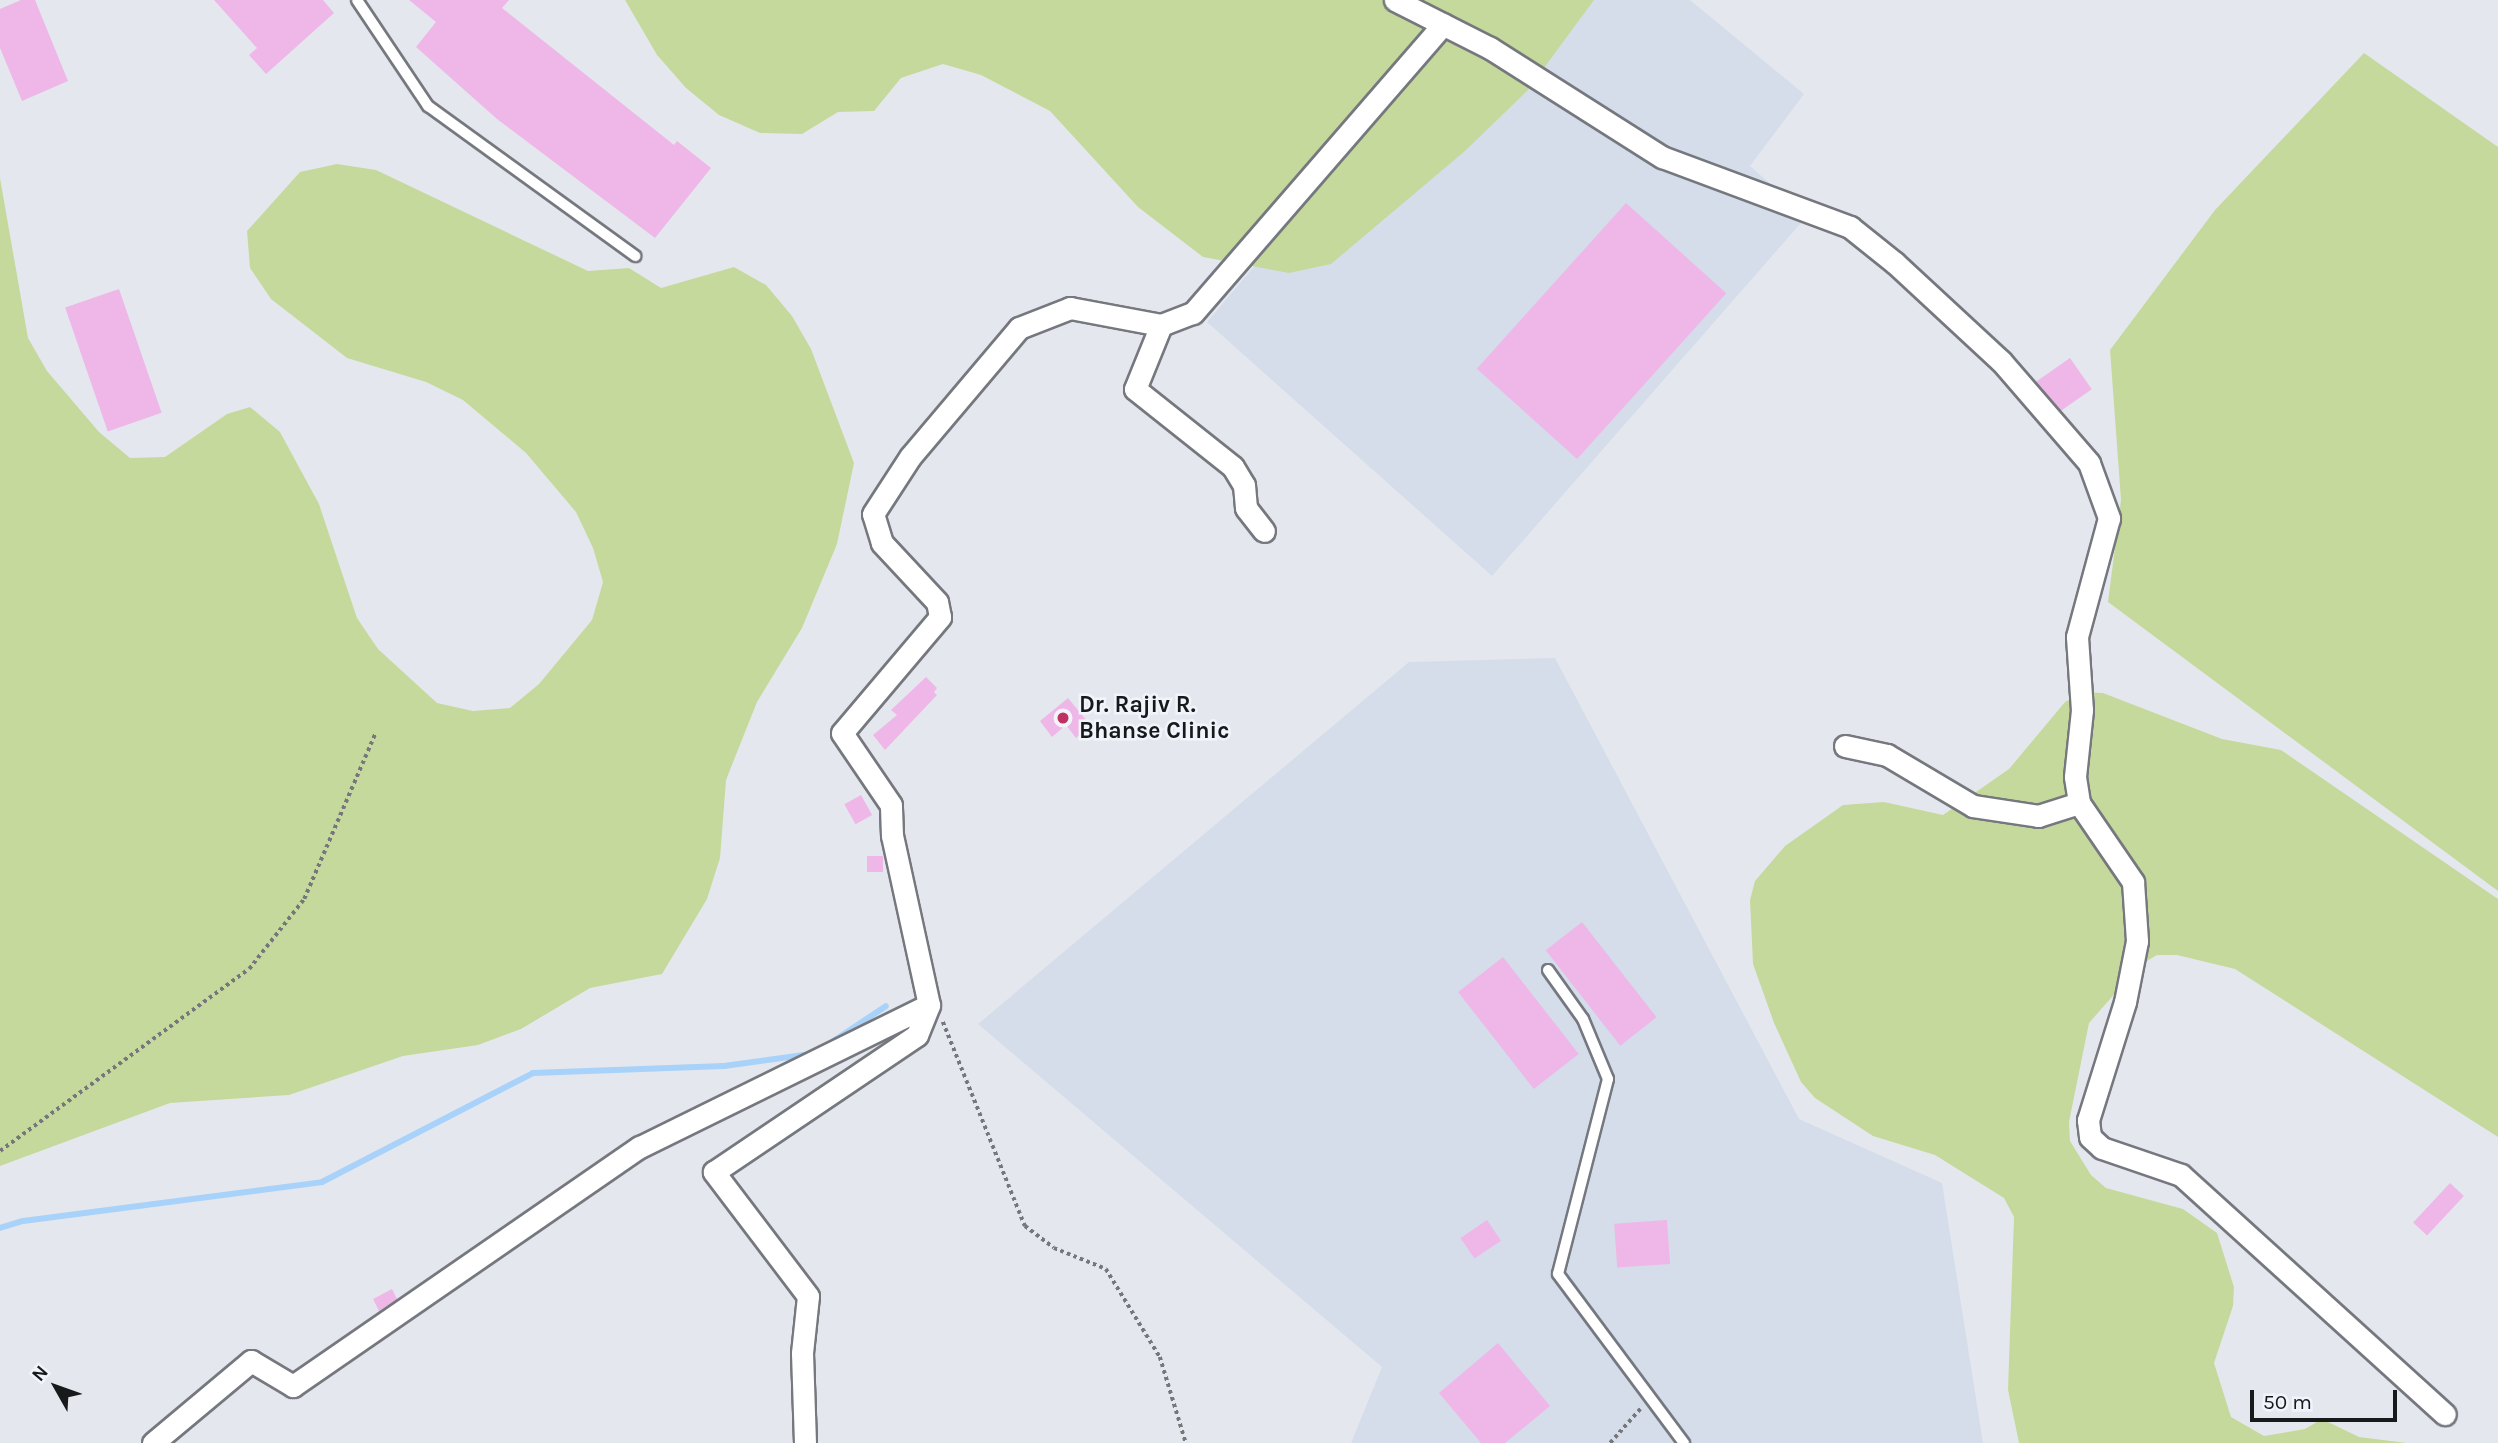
<!DOCTYPE html>
<html>
<head>
<meta charset="utf-8">
<style>
  body { margin:0 }
  #map { position:relative; width:2498px; height:1443px; overflow:hidden; background:#e4e8ee; font-family:Karla,sans-serif }
  div>[style] { position:absolute }
  .built>* { inset:0; background:#d5ddea }
  .green>* { inset:0; background:#c6d99c }
  .stream>* { height:6px; margin:-3px; padding:0 3px; transform-origin:3px; border-radius:3px; background:#a8d2f9 }
  .building>* { inset:0; background:#eeb7e7; transform-origin:0 0 }
  .path>* { height:3.5px; margin-top:-1.75px; transform-origin:0; background:repeating-linear-gradient(90deg,#75777b 0 3.5px,transparent 0 7px) }
  .roads { filter:drop-shadow(2px 0 #75787e) drop-shadow(-2px 0 #75787e) drop-shadow(0 2px #75787e) drop-shadow(0 -2px #75787e) }
  .lane>* { height:10px; margin:-5px; padding:0 5px; transform-origin:5px; border-radius:5px; background:#fff }
  .street>* { height:21px; margin:-10.5px; padding:0 10.5px; transform-origin:10.5px; border-radius:10.5px; background:#fff }
  .dots>* { width:19px; height:19px; translate:-50% -50%; box-sizing:border-box; border:4px solid #f1f5fb; border-radius:50% }
  span { translate:-50% -50%; white-space:nowrap; text-align:center; line-height:1.15; -webkit-text-stroke:5px #f1f5fb; paint-order:stroke }
  .poi-label { font-size:23px; color:#18191b; font-weight:700 }
  .left { translate:0 -50%; text-align:left }
  .north { position:absolute; left:21px; top:1352px; width:70px; height:70px; -webkit-text-stroke:5px #f1f5fb; paint-order:stroke; rotate:310deg; font-size:19px; font-weight:700; line-height:28px; text-align:center; color:#18191b }
  .north::after { content:''; display:block; margin:auto; width:24px; height:32px; background:#18191b; clip-path:polygon(50% 0,100% 100%,50% 72%,0 100%) }
  .scale { position:absolute; left:2250px; top:1390px; width:147px; height:32px; box-sizing:border-box; border:4px solid #18191b; border-top:0; padding-left:9px; font-size:21px; line-height:24px; white-space:nowrap; color:#18191b; -webkit-text-stroke:5px #f1f5fb; paint-order:stroke }
</style>
</head>
<body>
<div id="map">
  <div class="built">
    <div style="clip-path:polygon(1480px 0,1690px 0,1804px 94px,1750px 166px,1807px 216px,1492px 576px,1207px 322px)"></div>
    <div style="clip-path:polygon(1555px 658px,1799px 1119px,1942px 1183px,1983px 1443px,1351px 1443px,1382px 1367px,978px 1024px,1409px 662px)"></div>
  </div>
  <div class="green">
    <div style="clip-path:polygon(625px 0,1594px 0,1527px 91px,1465px 151px,1331px 264px,1289px 273px,1203px 257px,1138px 207px,1050px 111px,981px 75px,943px 64px,901px 78px,874px 111px,838px 112px,802px 134px,760px 133px,719px 115px,686px 88px,657px 55px)"></div>
    <div style="clip-path:polygon(2364px 53px,2498px 147px,2498px 891px,2108px 602px,2121px 500px,2110px 350px,2215px 210px)"></div>
    <div style="clip-path:polygon(337px 164px,376px 170px,588px 271px,629px 268px,661px 288px,734px 267px,766px 285px,792px 316px,811px 349px,854px 463px,837px 544px,802px 628px,757px 702px,726px 780px,720px 858px,707px 899px,662px 974px,590px 988px,521px 1029px,478px 1045px,403px 1056px,289px 1095px,170px 1103px,0 1166px,0 178px,28px 338px,47px 371px,99px 432px,130px 458px,165px 457px,227px 414px,250px 407px,280px 432px,319px 504px,357px 618px,378px 649px,437px 703px,473px 711px,510px 708px,539px 684px,592px 620px,603px 582px,593px 548px,576px 512px,526px 453px,463px 400px,426px 382px,347px 358px,271px 299px,250px 268px,247px 231px,300px 172px)"></div>
    <div style="clip-path:polygon(2083px 692px,2103px 693px,2222px 739px,2281px 750px,2498px 899px,2498px 1137px,2235px 969px,2177px 955px,2157px 955px,2140px 965px,2089px 1023px,2069px 1122px,2070px 1141px,2091px 1175px,2106px 1188px,2183px 1209px,2217px 1233px,2234px 1287px,2233px 1306px,2214px 1363px,2231px 1417px,2264px 1436px,2305px 1429px,2322px 1419px,2359px 1437px,2407px 1443px,2019px 1443px,2008px 1390px,2014px 1217px,2004px 1198px,1935px 1155px,1873px 1136px,1815px 1098px,1801px 1082px,1774px 1023px,1753px 964px,1750px 900px,1755px 881px,1785px 846px,1843px 805px,1884px 802px,1943px 815px,2009px 769px,2065px 702px)"></div>
  </div>
  <div class="stream">
    <div style="left:835px;top:1040px;width:61px;rotate:-33.7deg"></div>
    <div style="left:0;top:1228px;width:24px;rotate:-17deg"></div>
    <div style="left:23px;top:1221px;width:302px;rotate:-7.4deg"></div>
    <div style="left:322px;top:1182px;width:237px;rotate:-27.3deg"></div>
    <div style="left:533px;top:1073px;width:191px;rotate:-2.1deg"></div>
    <div style="left:724px;top:1066px;width:88px;rotate:-7.9deg"></div>
  </div>
  <div class="building">
    <div style="clip-path:polygon(21px 0,35px 0,68px 81px,22px 101px,0 48px,0 9px)"></div>
    <div style="clip-path:polygon(214px 0,323px 0,334px 13px,266px 74px,249px 55px,257px 48px)"></div>
    <div style="clip-path:polygon(409px 0,509px 0,502px 8px,674px 145px,677px 141px,711px 168px,655px 238px,497px 119px,416px 47px,436px 22px)"></div>
    <div style="left:1626px;top:203px;width:135px;height:223px;rotate:42deg"></div>
    <div style="left:119px;top:289px;width:131px;height:57px;rotate:71deg"></div>
    <div style="left:2070px;top:358px;width:38px;height:42px;rotate:55deg"></div>
    <div style="clip-path:polygon(926px 677px,937px 688px,934px 692px,937px 695px,885px 750px,873px 735px,897px 715px,891px 710px)"></div>
    <div style="clip-path:polygon(1068px 698px,1091px 726px,1076px 738px,1066px 725px,1052px 737px,1040px 721px)"></div>
    <div style="left:861px;top:795px;width:23px;height:19px;rotate:61deg"></div>
    <div style="left:867px;top:856px;width:16px;height:16px"></div>
    <div style="left:1582px;top:922px;width:121px;height:46px;rotate:52deg"></div>
    <div style="left:1503px;top:957px;width:123px;height:57px;rotate:52deg"></div>
    <div style="left:2450px;top:1183px;width:19px;height:54px;rotate:43deg"></div>
    <div style="left:1487px;top:1220px;width:25px;height:32px;rotate:56deg"></div>
    <div style="left:1667px;top:1220px;width:44px;height:53px;rotate:86deg"></div>
    <div style="clip-path:polygon(392px 1289px,397px 1299px,379px 1311px,373px 1299px)"></div>
    <div style="clip-path:polygon(1498px 1343px,1550px 1406px,1505px 1443px,1481px 1443px,1439px 1393px)"></div>
  </div>
  <div class="path">
    <div style="left:943px;top:1022px;width:220px;rotate:68.1deg"></div>
    <div style="left:1025px;top:1226px;width:36px;rotate:37deg"></div>
    <div style="left:1054px;top:1248px;width:56px;rotate:22deg"></div>
    <div style="left:1106px;top:1269px;width:103px;rotate:58.5deg"></div>
    <div style="left:1160px;top:1357px;width:90px;rotate:73.2deg"></div>
    <div style="left:0;top:1151px;width:308px;rotate:-36.2deg"></div>
    <div style="left:249px;top:969px;width:89px;rotate:-51.8deg"></div>
    <div style="left:304px;top:899px;width:180px;rotate:-66.7deg"></div>
    <div style="left:1610px;top:1443px;width:48px;rotate:-48.4deg"></div>
  </div>
  <div class="roads">
    <div class="lane">
      <div style="left:357px;top:0;width:128px;rotate:56.2deg"></div>
      <div style="left:428px;top:106px;width:256px;rotate:35.9deg"></div>
      <div style="left:1548px;top:970px;width:60px;rotate:54.5deg"></div>
      <div style="left:1583px;top:1019px;width:65px;rotate:67.4deg"></div>
      <div style="left:1608px;top:1079px;width:201px;rotate:104.4deg"></div>
      <div style="left:1558px;top:1274px;width:211px;rotate:53.3deg"></div>
    </div>
    <div class="street">
      <div style="left:1395px;top:0;width:106px;rotate:26.8deg"></div>
      <div style="left:1490px;top:48px;width:204px;rotate:32.4deg"></div>
      <div style="left:1662px;top:157px;width:201px;rotate:20.4deg"></div>
      <div style="left:1850px;top:227px;width:58px;rotate:38.7deg"></div>
      <div style="left:1895px;top:263px;width:144px;rotate:42.8deg"></div>
      <div style="left:2001px;top:361px;width:135px;rotate:49.2deg"></div>
      <div style="left:2089px;top:463px;width:59px;rotate:70deg"></div>
      <div style="left:2109px;top:518px;width:123px;rotate:105.1deg"></div>
      <div style="left:2077px;top:637px;width:73px;rotate:86.1deg"></div>
      <div style="left:2082px;top:710px;width:67px;rotate:96deg"></div>
      <div style="left:2075px;top:777px;width:26px;rotate:81deg"></div>
      <div style="left:2079px;top:803px;width:96px;rotate:55.6deg"></div>
      <div style="left:2133px;top:882px;width:59px;rotate:86.1deg"></div>
      <div style="left:2137px;top:941px;width:62px;rotate:101.1deg"></div>
      <div style="left:2125px;top:1002px;width:124px;rotate:107.4deg"></div>
      <div style="left:2088px;top:1120px;width:17px;rotate:83deg"></div>
      <div style="left:2090px;top:1137px;width:16px;rotate:43deg"></div>
      <div style="left:2102px;top:1148px;width:83px;rotate:18.9deg"></div>
      <div style="left:2181px;top:1175px;width:356px;rotate:42.2deg"></div>
      <div style="left:1161px;top:325px;width:69px;rotate:112.1deg"></div>
      <div style="left:1135px;top:389px;width:125px;rotate:38.5deg"></div>
      <div style="left:1233px;top:467px;width:21px;rotate:59deg"></div>
      <div style="left:1244px;top:485px;width:23px;rotate:85deg"></div>
      <div style="left:1246px;top:508px;width:29px;rotate:52deg"></div>
      <div style="left:1845px;top:746px;width:43px;rotate:12.1deg"></div>
      <div style="left:1887px;top:755px;width:100px;rotate:30.7deg"></div>
      <div style="left:1973px;top:806px;width:66px;rotate:8.7deg"></div>
      <div style="left:2038px;top:816px;width:43px;rotate:-17.6deg"></div>
      <div style="left:153px;top:1443px;width:128px;rotate:-39.9deg"></div>
      <div style="left:251px;top:1361px;width:49px;rotate:30.8deg"></div>
      <div style="left:293px;top:1386px;width:421px;rotate:-34.6deg"></div>
      <div style="left:640px;top:1147px;width:322px;rotate:-26.2deg"></div>
      <div style="left:805px;top:1443px;width:90px;rotate:-91.9deg"></div>
      <div style="left:802px;top:1353px;width:57px;rotate:-84deg"></div>
      <div style="left:808px;top:1296px;width:156px;rotate:-127.2deg"></div>
      <div style="left:714px;top:1172px;width:245px;rotate:-34deg"></div>
      <div style="left:917px;top:1035px;width:32px;rotate:-68deg"></div>
      <div style="left:929px;top:1005px;width:173px;rotate:-102.3deg"></div>
      <div style="left:892px;top:836px;width:31px;rotate:-92deg"></div>
      <div style="left:891px;top:805px;width:87px;rotate:-124.2deg"></div>
      <div style="left:842px;top:733px;width:152px;rotate:-49.8deg"></div>
      <div style="left:940px;top:617px;width:15px;rotate:-101deg"></div>
      <div style="left:937px;top:602px;width:81px;rotate:-133deg"></div>
      <div style="left:882px;top:543px;width:30px;rotate:-107deg"></div>
      <div style="left:873px;top:514px;width:68px;rotate:-57deg"></div>
      <div style="left:910px;top:457px;width:169px;rotate:-49.8deg"></div>
      <div style="left:1019px;top:328px;width:55px;rotate:-21.4deg"></div>
      <div style="left:1070px;top:308px;width:93px;rotate:10.6deg"></div>
      <div style="left:1161px;top:325px;width:34px;rotate:-21deg"></div>
      <div style="left:1193px;top:313px;width:382px;rotate:-49.1deg"></div>
    </div>
  </div>
  <div class="dots">
    <div style="left:1063px;top:718px;background:#bf315f"></div>
  </div>
  <div class="poi-label">
    <span class="left" style="left:1079px;top:718px">Dr. Rajiv R.<br>Bhanse Clinic</span>
  </div>
  <div class="north">N</div>
  <div class="scale">50 m</div>
</div>
</body>
</html>
